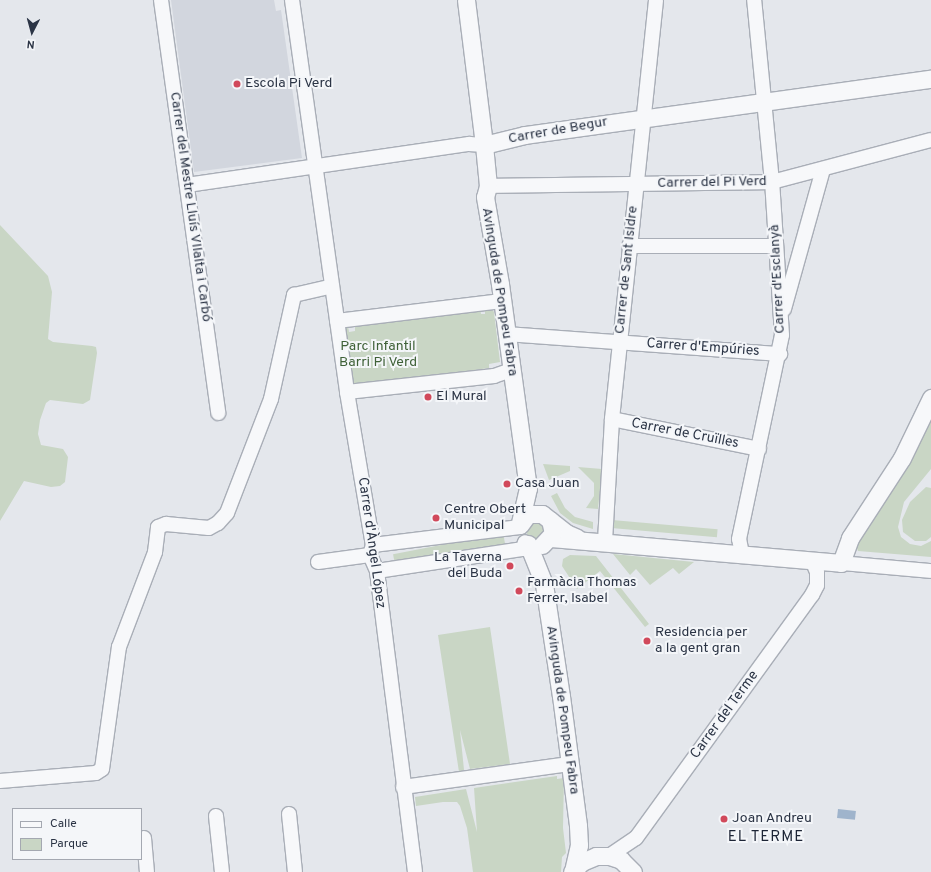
<!DOCTYPE html>
<html>
<head>
<meta charset="utf-8">
<style>
  body { margin:0 }
  #map { position:relative; width:931px; height:872px; overflow:hidden; background:#e4e7ec; font-family:Overpass,sans-serif }
  div>[style] { position:absolute }
  .built>* { inset:0; background:#d2d6de }
  .green>* { inset:0; background:#c9d6c5; transform-origin:0 0 }
  .round { border-radius:50% }
  .water>* { inset:0; background:#9fb4cc; transform-origin:0 0 }
  .roads { filter:drop-shadow(1px 0 #a9aeb7) drop-shadow(-1px 0 #a9aeb7) drop-shadow(0 1px #a9aeb7) drop-shadow(0 -1px #a9aeb7) }
  .minor>* { height:14px; margin:-7px; padding:0 7px; transform-origin:7px; border-radius:7px; background:#f7f8fa }
  .tertiary>* { height:17px; margin:-8.5px; padding:0 8.5px; transform-origin:8.5px; border-radius:8.5px; background:#f7f8fa }
  .dots>* { width:11px; height:11px; translate:-50% -50%; box-sizing:border-box; border:2px solid #f4f6f9; border-radius:50% }
  span { translate:-50% -50%; white-space:nowrap; text-align:center; line-height:1.15; -webkit-text-stroke:4px #f4f6f9; paint-order:stroke }
  .poi-label { font-size:14px; color:#2b3445 }
  .left { translate:0 -50%; text-align:left }
  .right { translate:-100% -50%; text-align:right }
  .street-label { font-size:14px; color:#2b3445 }
  .park-label { font-size:14px; color:#3f6138 }
  .neighbourhood-label { font-size:15px; color:#1d2536; letter-spacing:1px }
  .legend { position:absolute; left:12px; top:808px; width:130px; height:52px; box-sizing:border-box; background:#f4f6f9; border:1px solid #a4a8b1; margin:0; padding:5px 7px; list-style:none; font-size:12px; color:#2b3445 }
  .legend li { display:flex; align-items:center; gap:8px; height:20px }
  .legend b { width:20px; border:1px solid #a4a8b1 }
  .north { position:absolute; left:12px; top:12px; width:40px; height:40px; -webkit-text-stroke:3px #f4f6f9; paint-order:stroke; rotate:186deg; font-size:11px; font-weight:700; line-height:16px; text-align:center; color:#2b3445 }
  .north::after { content:''; display:block; margin:auto; width:14px; height:18px; background:#2b3445; clip-path:polygon(50% 0,100% 100%,50% 72%,0 100%) }
</style>
</head>
<body>
<div id="map">
  <div class="built">
    <div style="clip-path:polygon(171px 0,274px 0,276px 11px,281px 10px,302px 158px,194px 172px)"></div>
  </div>
  <div class="green">
    <div style="clip-path:polygon(0 225px,48px 276px,52px 292px,48px 339px,53px 342px,92px 346px,96px 347px,97px 353px,90px 400px,83px 404px,50px 400px,46px 403px,40px 420px,38px 434px,41px 445px,63px 449px,68px 457px,65px 482px,60px 486px,51px 487px,24px 481px,0 521px)"></div>
    <div style="clip-path:polygon(485px 306px,490px 307px,494px 312px,500px 362px,489px 364px,489px 368px,353px 387px,345px 328px,348px 326px,349px 332px,355px 331px,355px 326px,480px 308px,481px 314px,485px 314px)"></div>
    <div style="clip-path:polygon(931px 417px,931px 469px,904px 502px,898px 527px,901px 537px,910px 544px,921px 546px,931px 541px,931px 557px,858px 551px,856px 546px,910px 462px)"></div>
    <div style="clip-path:polygon(543px 464px,570px 466px,570px 471px,549px 480px)"></div>
    <div style="clip-path:polygon(578px 467px,602px 469px,598px 509px,586px 508px,594px 496px,594px 483px)"></div>
    <div style="clip-path:polygon(926px 487px,931px 488px,931px 537px,926px 541px,915px 541px,903px 532px,902px 520px,910px 502px)"></div>
    <div style="clip-path:polygon(557px 493px,565px 508px,575px 517px,593px 522px,593px 529px,573px 523px,560px 513px,551px 496px)"></div>
    <div style="left:612px;top:520px;width:106px;height:8px;rotate:5deg"></div>
    <div class="round" style="left:526px;top:521px;width:18px;height:18px"></div>
    <div style="left:503px;top:533px;width:16px;height:112px;rotate:79deg"></div>
    <div style="clip-path:polygon(613px 554px,694px 562px,679px 574px,673px 568px,650px 585px,636px 569px,630px 575px)"></div>
    <div style="clip-path:polygon(570px 555px,596px 556px,649px 624px,645px 627px,600px 571px,577px 589px,562px 566px,563px 559px)"></div>
    <div style="clip-path:polygon(490px 627px,510px 764px,470px 769px,460px 730px,464px 770px,459px 772px,438px 635px)"></div>
    <div style="clip-path:polygon(557px 776px,557px 779px,564px 778px,563px 828px,566px 853px,562px 857px,561px 872px,473px 872px,467px 828px,460px 806px,457px 802px,443px 802px,416px 806px,415px 797px,466px 789px,477px 832px,474px 788px)"></div>
  </div>
  <div class="water">
    <div style="left:838px;top:809px;width:18px;height:9px;rotate:6deg"></div>
  </div>
  <div class="roads">
    <div class="minor">
      <div style="left:161px;top:0;width:417px;rotate:82.1deg"></div>
      <div style="left:292px;top:0;width:396px;rotate:82deg"></div>
      <div style="left:347px;top:392px;width:155px;rotate:80.4deg"></div>
      <div style="left:373px;top:545px;width:10px;rotate:107deg"></div>
      <div style="left:370px;top:555px;width:17px;rotate:66deg"></div>
      <div style="left:377px;top:571px;width:303px;rotate:82.8deg"></div>
      <div style="left:187px;top:185px;width:285px;rotate:-8.3deg"></div>
      <div style="left:469px;top:144px;width:15px;rotate:4deg"></div>
      <div style="left:488px;top:186px;width:284px;rotate:-0.8deg"></div>
      <div style="left:772px;top:182px;width:164px;rotate:-14.8deg"></div>
      <div style="left:629px;top:246px;width:147px"></div>
      <div style="left:784px;top:309px;width:145px;rotate:-74.4deg"></div>
      <div style="left:337px;top:321px;width:166px;rotate:-6.9deg"></div>
      <div style="left:506px;top:334px;width:275px;rotate:4.2deg"></div>
      <div style="left:347px;top:392px;width:148px;rotate:-6.2deg"></div>
      <div style="left:494px;top:376px;width:18px;rotate:-19deg"></div>
      <div style="left:612px;top:419px;width:150px;rotate:11.5deg"></div>
      <div style="left:605px;top:541px;width:122px;rotate:-86.7deg"></div>
      <div style="left:612px;top:419px;width:421px;rotate:-84deg"></div>
      <div style="left:373px;top:545px;width:148px;rotate:-7deg"></div>
      <div style="left:742px;top:554px;width:15px;rotate:-101deg"></div>
      <div style="left:739px;top:539px;width:208px;rotate:-78.1deg"></div>
      <div style="left:782px;top:335px;width:153px;rotate:-93.7deg"></div>
      <div style="left:772px;top:182px;width:183px;rotate:-95.6deg"></div>
      <div style="left:318px;top:562px;width:52px;rotate:-7.7deg"></div>
      <div style="left:841px;top:563px;width:90px;rotate:5.1deg"></div>
      <div style="left:377px;top:571px;width:148px;rotate:-8.6deg"></div>
      <div style="left:523px;top:549px;width:7px;rotate:-74deg"></div>
      <div style="left:0;top:781px;width:96px;rotate:-4.8deg"></div>
      <div style="left:96px;top:773px;width:7px;rotate:-34deg"></div>
      <div style="left:102px;top:769px;width:123px;rotate:-82.1deg"></div>
      <div style="left:119px;top:647px;width:102px;rotate:-69.2deg"></div>
      <div style="left:155px;top:552px;width:25px;rotate:-83deg"></div>
      <div style="left:158px;top:527px;width:9px;rotate:-21deg"></div>
      <div style="left:166px;top:524px;width:43px;rotate:5.3deg"></div>
      <div style="left:209px;top:528px;width:10px;rotate:-29deg"></div>
      <div style="left:218px;top:523px;width:13px;rotate:-48deg"></div>
      <div style="left:227px;top:513px;width:122px;rotate:-68.9deg"></div>
      <div style="left:271px;top:399px;width:107px;rotate:-77.5deg"></div>
      <div style="left:294px;top:295px;width:39px;rotate:-13deg"></div>
      <div style="left:403px;top:787px;width:168px;rotate:-7.9deg"></div>
      <div style="left:289px;top:814px;width:58px;rotate:84.1deg"></div>
      <div style="left:216px;top:816px;width:56px;rotate:83.9deg"></div>
      <div style="left:144px;top:838px;width:34px;rotate:85deg"></div>
      <div style="left:609px;top:856px;width:32px;rotate:-34deg"></div>
      <div style="left:636px;top:838px;width:300px;rotate:-54.1deg"></div>
      <div style="left:812px;top:595px;width:11px;rotate:-63deg"></div>
      <div style="left:817px;top:585px;width:13px;rotate:-90deg"></div>
      <div style="left:817px;top:572px;width:13px;rotate:-113deg"></div>
    </div>
    <div class="tertiary">
      <div style="left:466px;top:0;width:146px;rotate:82.9deg"></div>
      <div style="left:484px;top:145px;width:41px;rotate:84.4deg"></div>
      <div style="left:488px;top:186px;width:11px;rotate:105deg"></div>
      <div style="left:485px;top:197px;width:88px;rotate:80.2deg"></div>
      <div style="left:500px;top:284px;width:206px;rotate:82.2deg"></div>
      <div style="left:528px;top:488px;width:37px;rotate:103deg"></div>
      <div style="left:484px;top:145px;width:42px;rotate:-13.7deg"></div>
      <div style="left:525px;top:135px;width:410px;rotate:-7.9deg"></div>
      <div style="left:520px;top:525px;width:14px;rotate:-54deg"></div>
      <div style="left:528px;top:514px;width:14px"></div>
      <div style="left:542px;top:514px;width:31px;rotate:38deg"></div>
      <div style="left:566px;top:533px;width:12px;rotate:24deg"></div>
      <div style="left:551px;top:538px;width:291px;rotate:4.9deg"></div>
      <div style="left:841px;top:563px;width:27px;rotate:-70deg"></div>
      <div style="left:850px;top:538px;width:95px;rotate:-57deg"></div>
      <div style="left:902px;top:458px;width:67px;rotate:-64.2deg"></div>
      <div style="left:528px;top:544px;width:43px;rotate:68.2deg"></div>
      <div style="left:544px;top:584px;width:113px;rotate:81.4deg"></div>
      <div style="left:561px;top:696px;width:131px;rotate:82.5deg"></div>
      <div style="left:578px;top:826px;width:19px;rotate:87deg"></div>
      <div style="left:579px;top:845px;width:27px;rotate:103deg"></div>
      <div style="left:542px;top:545px;width:16px;rotate:-47deg"></div>
      <div style="left:553px;top:533px;width:13px;rotate:-103deg"></div>
      <div style="left:572px;top:872px;width:14px;rotate:-45deg"></div>
      <div style="left:582px;top:862px;width:15px;rotate:-23deg"></div>
      <div style="left:596px;top:856px;width:13px"></div>
      <div style="left:609px;top:856px;width:13px;rotate:18deg"></div>
      <div style="left:621px;top:860px;width:17px;rotate:45deg"></div>
    </div>
  </div>
  <div class="dots">
    <div style="left:237px;top:84px;background:#d1495b"></div>
    <div style="left:428px;top:397px;background:#d1495b"></div>
    <div style="left:507px;top:484px;background:#d1495b"></div>
    <div style="left:436px;top:518px;background:#d1495b"></div>
    <div style="left:510px;top:566px;background:#d1495b"></div>
    <div style="left:519px;top:591px;background:#d1495b"></div>
    <div style="left:647px;top:641px;background:#d1495b"></div>
    <div style="left:724px;top:819px;background:#d1495b"></div>
  </div>
  <div class="poi-label">
    <span class="left" style="left:245px;top:84px">Escola Pi Verd</span>
    <span class="left" style="left:436px;top:397px">El Mural</span>
    <span class="left" style="left:515px;top:484px">Casa Juan</span>
    <span class="left" style="left:444px;top:518px">Centre Obert<br>Municipal</span>
    <span class="right" style="left:502px;top:566px">La Taverna<br>del Buda</span>
    <span class="left" style="left:527px;top:591px">Farmàcia Thomas<br>Ferrer, Isabel</span>
    <span class="left" style="left:655px;top:641px">Residencia per<br>a la gent gran</span>
    <span class="left" style="left:732px;top:819px">Joan Andreu</span>
  </div>
  <div class="street-label">
    <span style="left:558px;top:131px;rotate:-10deg">Carrer de Begur</span>
    <span style="left:712px;top:183px;rotate:-1deg">Carrer del Pi Verd</span>
    <span style="left:190px;top:207px;rotate:82deg">Carrer del Mestre Lluís VIlalta i Carbó</span>
    <span style="left:627px;top:270px;rotate:-84deg">Carrer de Sant Isidre</span>
    <span style="left:778px;top:279px;rotate:-93deg">Carrer d'Esclanyà</span>
    <span style="left:499px;top:292px;rotate:81deg">Avinguda de Pompeu Fabra</span>
    <span style="left:703px;top:348px;rotate:4deg">Carrer d'Empúries</span>
    <span style="left:685px;top:434px;rotate:11deg">Carrer de Cruïlles</span>
    <span style="left:371px;top:543px;rotate:82deg">Carrer d'Àngel López</span>
    <span style="left:562px;top:710px;rotate:82deg">Avinguda de Pompeu Fabra</span>
    <span style="left:725px;top:715px;rotate:-54deg">Carrer del Terme</span>
  </div>
  <div class="park-label">
    <span style="left:378px;top:355px">Parc Infantil<br>Barri Pi Verd</span>
  </div>
  <div class="neighbourhood-label">
    <span style="left:766px;top:838px">EL TERME</span>
  </div>
  <ul class="legend">
  <li><b style="height:5px;background:#f7f8fa"></b>Calle</li>
  <li><b style="height:11px;background:#c9d6c5"></b>Parque</li>
  </ul>
  <div class="north">N</div>
</div>
</body>
</html>
